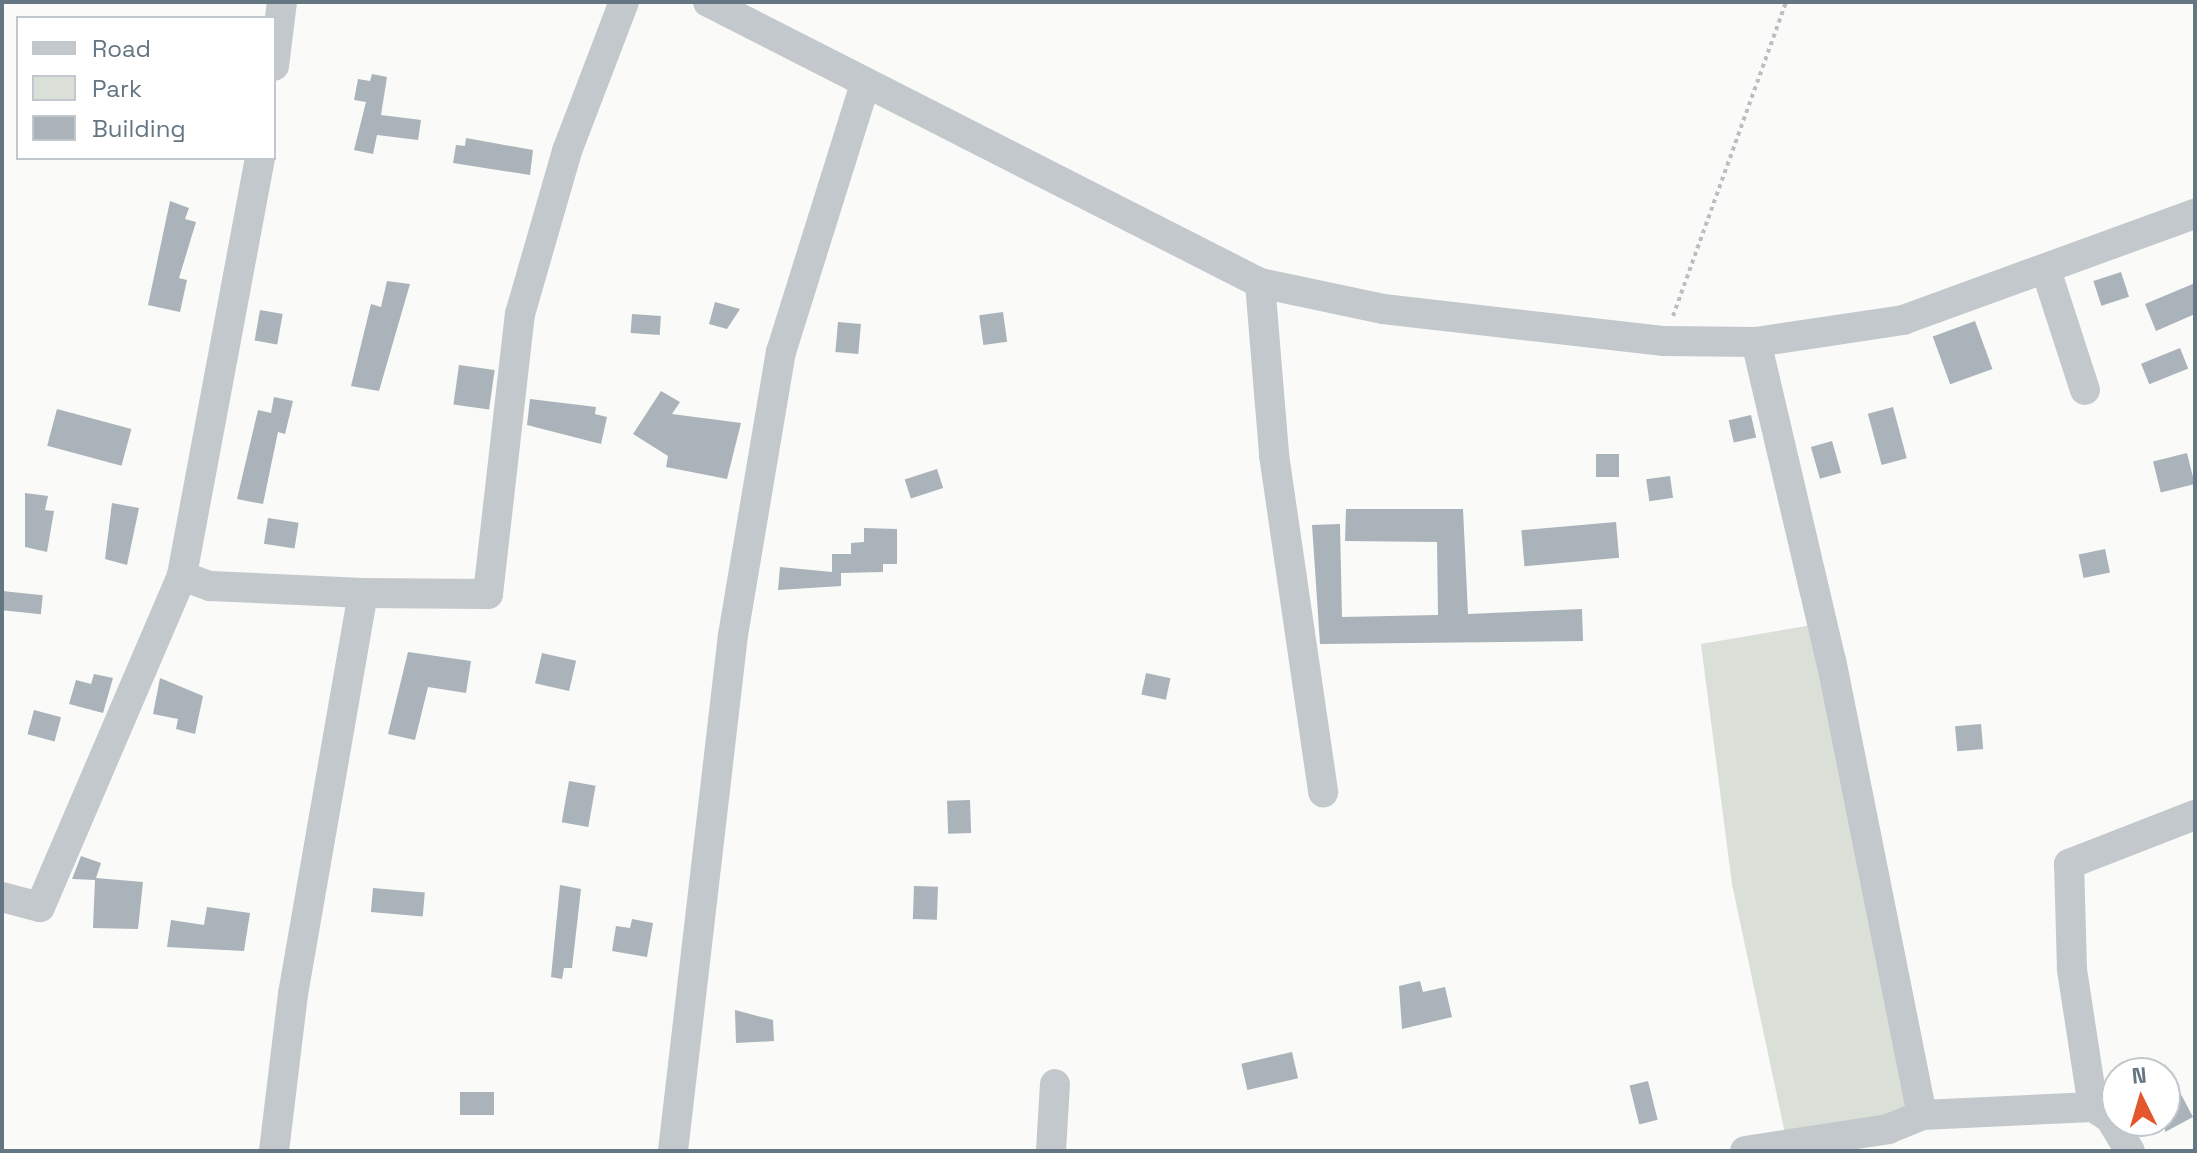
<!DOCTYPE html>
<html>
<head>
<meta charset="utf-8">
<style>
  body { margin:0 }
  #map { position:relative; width:2197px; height:1153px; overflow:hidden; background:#fafaf8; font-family:"Space Grotesk",sans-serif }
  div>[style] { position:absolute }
  .green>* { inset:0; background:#dadfd7 }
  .building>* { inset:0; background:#aab3b9; transform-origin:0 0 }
  .path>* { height:4px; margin-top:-2px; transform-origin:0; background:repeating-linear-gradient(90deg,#bbbfc2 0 4px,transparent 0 8px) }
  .minor>* { height:30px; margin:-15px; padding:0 15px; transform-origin:15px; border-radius:15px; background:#c3c8cc }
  span { translate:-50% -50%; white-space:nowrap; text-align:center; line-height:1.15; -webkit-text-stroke:8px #fff; paint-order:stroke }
  .frame { position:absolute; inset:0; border:4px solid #657683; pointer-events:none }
  .legend { position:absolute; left:16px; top:16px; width:260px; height:144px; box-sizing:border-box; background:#fff; border:2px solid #c1c8cd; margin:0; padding:10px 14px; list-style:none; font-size:24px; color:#657683 }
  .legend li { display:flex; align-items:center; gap:16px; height:40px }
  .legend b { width:40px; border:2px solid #c1c8cd }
  .north { position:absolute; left:2101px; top:1057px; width:80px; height:80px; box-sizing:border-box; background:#fff; border:2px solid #c1c8cd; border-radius:50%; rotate:355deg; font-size:22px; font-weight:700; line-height:32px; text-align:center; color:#657683 }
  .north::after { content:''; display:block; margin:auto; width:28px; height:36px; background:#e4572e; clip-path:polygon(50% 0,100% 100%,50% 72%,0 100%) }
</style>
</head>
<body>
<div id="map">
  <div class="green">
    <div style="clip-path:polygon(1818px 624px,1918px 1114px,1787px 1143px,1732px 884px,1701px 644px)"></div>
  </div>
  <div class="building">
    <div style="clip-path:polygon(372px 74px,387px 77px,381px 115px,421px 120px,418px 140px,377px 135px,373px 154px,354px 150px,366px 102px,354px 100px,358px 79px,370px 81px)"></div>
    <div style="clip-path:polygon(466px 138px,533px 150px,530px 175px,453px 163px,456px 145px,465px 146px)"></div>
    <div style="clip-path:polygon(170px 201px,189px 208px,185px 219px,196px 222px,179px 278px,187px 280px,180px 312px,148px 305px)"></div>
    <div style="left:2121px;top:272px;width:26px;height:29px;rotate:72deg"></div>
    <div style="clip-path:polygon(387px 281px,410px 284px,379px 391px,351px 386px,371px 304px,381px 307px)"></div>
    <div style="clip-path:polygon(2195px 283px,2195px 314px,2156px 331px,2145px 304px)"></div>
    <div style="clip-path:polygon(715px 302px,740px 309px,727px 329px,709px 324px)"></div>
    <div style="left:260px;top:310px;width:23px;height:31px;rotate:10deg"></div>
    <div style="left:1003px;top:312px;width:30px;height:24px;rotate:82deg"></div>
    <div style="left:632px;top:314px;width:29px;height:19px;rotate:4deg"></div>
    <div style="left:1975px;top:321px;width:51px;height:45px;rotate:70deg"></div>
    <div style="left:838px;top:322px;width:23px;height:30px;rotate:5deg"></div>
    <div style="left:2180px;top:348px;width:22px;height:42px;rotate:68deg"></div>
    <div style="left:459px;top:365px;width:36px;height:40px;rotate:8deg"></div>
    <div style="clip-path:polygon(661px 391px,680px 402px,672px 414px,741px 423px,727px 479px,666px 467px,668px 456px,633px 434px)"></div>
    <div style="clip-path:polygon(274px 397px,293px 401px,285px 434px,278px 432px,263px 504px,237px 499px,258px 410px,271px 413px)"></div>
    <div style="clip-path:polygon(530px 399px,596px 407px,595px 414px,607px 417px,601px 444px,527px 425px)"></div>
    <div style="left:1893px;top:407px;width:53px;height:26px;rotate:75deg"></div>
    <div style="left:57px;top:409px;width:77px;height:38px;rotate:15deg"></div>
    <div style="left:1751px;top:415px;width:23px;height:23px;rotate:77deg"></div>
    <div style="left:1832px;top:441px;width:33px;height:22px;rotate:74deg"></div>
    <div style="left:2187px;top:453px;width:32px;height:35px;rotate:76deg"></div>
    <div style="left:1596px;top:454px;width:23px;height:23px"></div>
    <div style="left:937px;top:469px;width:20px;height:34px;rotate:72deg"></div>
    <div style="left:1670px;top:476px;width:22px;height:24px;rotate:82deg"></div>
    <div style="clip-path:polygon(25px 493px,48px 496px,45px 510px,54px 511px,47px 552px,25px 547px)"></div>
    <div style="clip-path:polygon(112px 503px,139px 508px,127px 565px,105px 559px)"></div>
    <div style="clip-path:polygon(1346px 509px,1463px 509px,1468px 614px,1582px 609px,1583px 641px,1320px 644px,1312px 525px,1340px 524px,1342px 617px,1438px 615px,1437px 542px,1345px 541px)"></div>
    <div style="left:268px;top:518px;width:31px;height:26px;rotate:9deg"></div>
    <div style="left:1616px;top:522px;width:36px;height:95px;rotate:85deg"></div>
    <div style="clip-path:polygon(864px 528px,897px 529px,897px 564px,883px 564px,883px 572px,841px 573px,841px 586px,778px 590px,780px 567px,832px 572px,832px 554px,851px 554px,851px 543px,864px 542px)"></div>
    <div style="left:2105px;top:549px;width:24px;height:27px;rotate:78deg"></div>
    <div style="left:2px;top:591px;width:41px;height:19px;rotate:6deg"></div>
    <div style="clip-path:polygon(408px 652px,471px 661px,466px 693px,428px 687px,415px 740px,388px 734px)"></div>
    <div style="left:542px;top:653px;width:35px;height:31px;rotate:13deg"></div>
    <div style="left:1146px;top:673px;width:25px;height:22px;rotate:12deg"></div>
    <div style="clip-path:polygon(94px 674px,113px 678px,103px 713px,69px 704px,76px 680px,91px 684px)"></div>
    <div style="clip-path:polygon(160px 678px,203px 696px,195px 734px,176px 729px,178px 719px,153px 714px)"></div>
    <div style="left:34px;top:710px;width:28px;height:25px;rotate:15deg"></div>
    <div style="left:1981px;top:724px;width:25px;height:26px;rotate:85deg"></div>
    <div style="left:569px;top:781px;width:27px;height:42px;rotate:10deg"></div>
    <div style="left:970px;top:800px;width:33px;height:23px;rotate:88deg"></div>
    <div style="clip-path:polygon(81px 856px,101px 863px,96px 878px,143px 882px,138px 929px,93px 928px,95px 880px,72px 879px)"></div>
    <div style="clip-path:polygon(560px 885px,581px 889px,572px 968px,564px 968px,562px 979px,551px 977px)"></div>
    <div style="left:914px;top:886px;width:24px;height:33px;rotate:2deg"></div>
    <div style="left:373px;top:888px;width:52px;height:24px;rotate:5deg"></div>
    <div style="clip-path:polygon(207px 907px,250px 913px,244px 951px,167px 947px,171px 920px,204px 925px)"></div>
    <div style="clip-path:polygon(632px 919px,653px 923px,647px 957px,612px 951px,616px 926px,630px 928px)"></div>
    <div style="clip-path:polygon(1420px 981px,1423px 992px,1445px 987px,1452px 1017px,1402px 1029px,1399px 986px)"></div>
    <div style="clip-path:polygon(735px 1010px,773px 1020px,774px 1041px,736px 1043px)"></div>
    <div style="left:1292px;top:1052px;width:27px;height:52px;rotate:77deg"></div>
    <div style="clip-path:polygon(2165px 1064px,2193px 1117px,2165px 1132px)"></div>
    <div style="left:1648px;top:1081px;width:40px;height:19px;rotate:76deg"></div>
    <div style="left:460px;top:1092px;width:34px;height:23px"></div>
  </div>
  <div class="path">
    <div style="left:1673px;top:316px;width:334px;rotate:-70.2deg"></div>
  </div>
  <div class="minor">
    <div style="left:708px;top:2px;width:619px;rotate:26.98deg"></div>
    <div style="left:1260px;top:283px;width:126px;rotate:11.9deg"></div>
    <div style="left:1383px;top:309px;width:283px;rotate:6.5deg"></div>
    <div style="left:1664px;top:341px;width:92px;rotate:0.6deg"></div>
    <div style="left:1756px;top:342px;width:149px;rotate:-8.5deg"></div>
    <div style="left:1903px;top:320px;width:311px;rotate:-20deg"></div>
    <div style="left:274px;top:66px;width:64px;rotate:-82.9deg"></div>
    <div style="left:260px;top:158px;width:425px;rotate:100.6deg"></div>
    <div style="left:182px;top:576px;width:30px;rotate:20deg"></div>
    <div style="left:210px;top:586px;width:153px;rotate:2.6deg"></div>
    <div style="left:363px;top:593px;width:407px;rotate:99.9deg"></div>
    <div style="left:293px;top:994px;width:158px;rotate:96.9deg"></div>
    <div style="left:2046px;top:270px;width:126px;rotate:72deg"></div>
    <div style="left:1260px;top:283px;width:173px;rotate:85.3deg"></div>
    <div style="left:1274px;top:455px;width:341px;rotate:81.7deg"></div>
    <div style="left:363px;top:593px;width:125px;rotate:0.5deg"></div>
    <div style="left:488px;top:594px;width:282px;rotate:-83.5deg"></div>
    <div style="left:520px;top:314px;width:170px;rotate:-73.9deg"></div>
    <div style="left:567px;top:151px;width:160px;rotate:-69.1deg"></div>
    <div style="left:2px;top:897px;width:39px;rotate:15deg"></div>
    <div style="left:40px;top:907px;width:360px;rotate:-66.8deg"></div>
    <div style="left:2093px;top:1107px;width:140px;rotate:-98.7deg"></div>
    <div style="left:2072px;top:969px;width:105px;rotate:-91.6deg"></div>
    <div style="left:2069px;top:864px;width:135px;rotate:-21.3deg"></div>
    <div style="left:1922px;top:1115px;width:171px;rotate:-2.7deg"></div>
    <div style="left:2093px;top:1107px;width:20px;rotate:33deg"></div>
    <div style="left:2110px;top:1118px;width:39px;rotate:59deg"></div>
    <div style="left:673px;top:1151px;width:519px;rotate:-83.37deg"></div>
    <div style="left:733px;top:635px;width:287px;rotate:-80.4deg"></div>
    <div style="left:781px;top:352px;width:278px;rotate:-72.6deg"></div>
    <div style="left:1051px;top:1151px;width:67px;rotate:-86.6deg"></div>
    <div style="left:1745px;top:1151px;width:145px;rotate:-8.7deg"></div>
    <div style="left:1888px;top:1129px;width:37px;rotate:-22deg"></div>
    <div style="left:1922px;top:1115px;width:463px;rotate:-101.3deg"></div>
    <div style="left:1831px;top:661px;width:328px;rotate:-103.2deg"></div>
  </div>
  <div class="frame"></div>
  <ul class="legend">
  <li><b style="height:10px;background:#c3c8cc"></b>Road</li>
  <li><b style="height:22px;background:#dadfd7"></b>Park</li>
  <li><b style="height:22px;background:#aab3b9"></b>Building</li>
  </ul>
  <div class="north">N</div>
</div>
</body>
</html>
